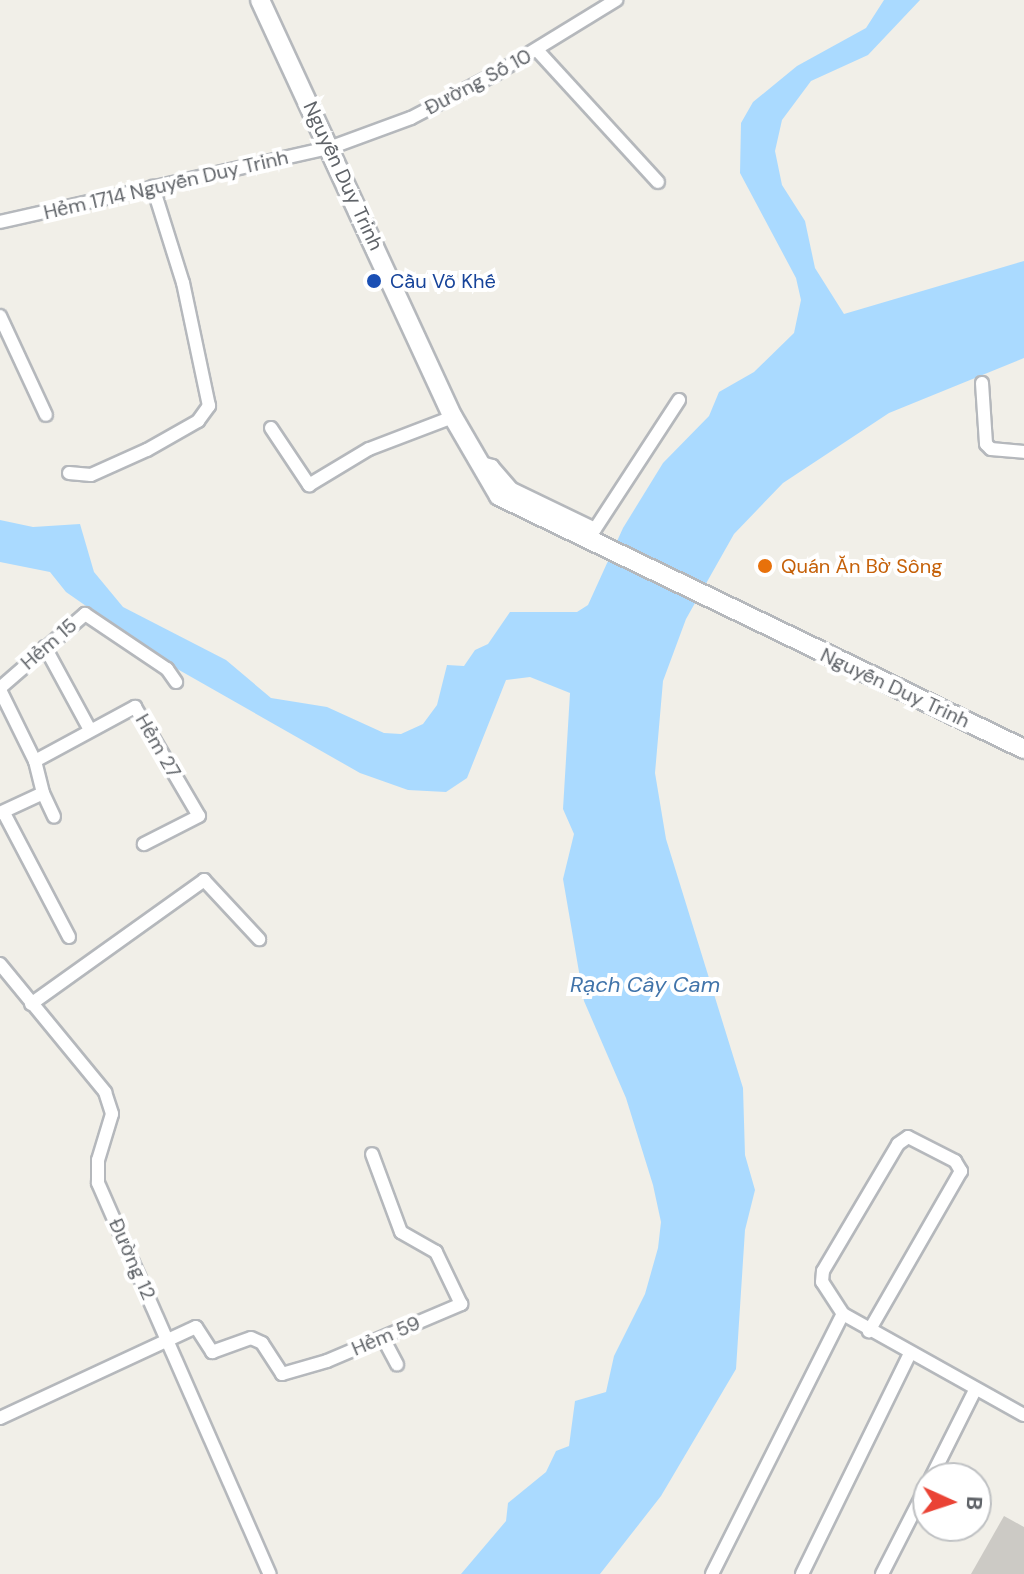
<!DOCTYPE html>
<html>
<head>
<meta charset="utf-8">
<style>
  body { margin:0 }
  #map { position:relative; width:1024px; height:1574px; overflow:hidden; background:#f1efe8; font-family:"DM Sans",sans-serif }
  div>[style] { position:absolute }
  .water>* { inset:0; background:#aadaff }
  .building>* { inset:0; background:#cccac5 }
  .roads { filter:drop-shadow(2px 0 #b5b8bc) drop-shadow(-2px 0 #b5b8bc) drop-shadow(0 2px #b5b8bc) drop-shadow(0 -2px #b5b8bc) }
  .street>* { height:12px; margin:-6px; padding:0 6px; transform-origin:6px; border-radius:6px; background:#fff }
  .secondary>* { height:18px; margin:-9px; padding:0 9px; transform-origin:9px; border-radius:9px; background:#fff }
  .dots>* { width:22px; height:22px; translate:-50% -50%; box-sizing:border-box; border:4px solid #fff; border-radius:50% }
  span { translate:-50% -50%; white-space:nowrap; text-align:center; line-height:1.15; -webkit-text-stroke:8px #fff; paint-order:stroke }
  .street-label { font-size:20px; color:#5f6368 }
  .transit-label { font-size:20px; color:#164399 }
  .left { translate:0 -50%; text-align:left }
  .food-label { font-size:20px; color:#c56008 }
  .water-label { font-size:22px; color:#4174aa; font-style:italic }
  .north { position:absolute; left:912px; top:1462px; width:80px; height:80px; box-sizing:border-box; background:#fff; border:2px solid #bfc1c3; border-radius:50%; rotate:93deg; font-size:22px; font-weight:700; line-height:32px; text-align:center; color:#5f6368 }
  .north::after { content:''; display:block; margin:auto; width:28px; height:36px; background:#ea4335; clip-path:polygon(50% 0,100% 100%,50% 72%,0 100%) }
</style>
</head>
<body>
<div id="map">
  <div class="water">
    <div style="clip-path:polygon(884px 0,920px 0,868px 55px,811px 81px,782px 120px,775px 151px,782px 185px,805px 221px,815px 268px,844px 314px,1024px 261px,1024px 358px,889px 413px,783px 483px,734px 534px,686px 619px,663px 681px,655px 773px,666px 839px,743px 1088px,745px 1155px,755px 1190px,745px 1230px,736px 1369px,661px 1496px,600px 1574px,461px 1574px,506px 1521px,508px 1503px,546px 1472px,556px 1451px,569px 1446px,575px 1401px,606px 1392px,614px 1356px,645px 1294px,658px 1248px,661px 1222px,653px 1185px,626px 1098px,584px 1001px,563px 879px,574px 834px,563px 809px,570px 693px,530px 677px,506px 680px,467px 778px,446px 792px,408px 790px,360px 773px,172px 666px,66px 592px,50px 572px,0 562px,0 520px,33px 527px,80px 524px,94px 572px,123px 607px,226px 660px,271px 698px,327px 707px,384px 733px,401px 734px,423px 724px,437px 705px,447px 665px,464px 666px,475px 650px,488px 644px,510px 612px,577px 612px,588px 605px,623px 528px,663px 463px,709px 416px,719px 392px,754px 372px,794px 333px,801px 300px,796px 278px,740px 173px,741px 123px,753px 102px,797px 66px,866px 28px)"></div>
  </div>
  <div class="building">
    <div style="clip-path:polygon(1004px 1516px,1024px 1527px,1024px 1574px,971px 1574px)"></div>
  </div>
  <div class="roads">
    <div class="street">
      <div style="left:537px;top:50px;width:179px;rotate:47.5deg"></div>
      <div style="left:0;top:222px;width:340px;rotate:-12.7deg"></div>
      <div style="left:332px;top:147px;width:84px;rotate:-20.2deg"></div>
      <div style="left:411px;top:118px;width:97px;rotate:-27.6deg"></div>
      <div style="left:497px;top:73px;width:140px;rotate:-31.5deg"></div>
      <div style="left:0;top:316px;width:109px;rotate:65.1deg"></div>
      <div style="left:982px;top:383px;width:61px;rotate:86.2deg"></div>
      <div style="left:986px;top:444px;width:7px;rotate:45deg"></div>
      <div style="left:991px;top:449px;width:33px;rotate:5deg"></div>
      <div style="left:271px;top:428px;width:69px;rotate:56.3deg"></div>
      <div style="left:309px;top:485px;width:70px;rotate:-31deg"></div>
      <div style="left:369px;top:449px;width:90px;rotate:-20.9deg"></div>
      <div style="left:478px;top:462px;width:15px;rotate:16deg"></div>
      <div style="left:492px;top:466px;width:30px;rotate:49deg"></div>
      <div style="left:512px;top:489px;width:92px;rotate:25.7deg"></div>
      <div style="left:595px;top:529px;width:154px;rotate:-56.9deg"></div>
      <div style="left:69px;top:473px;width:22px;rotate:5deg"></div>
      <div style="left:91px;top:475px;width:61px;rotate:-24.1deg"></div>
      <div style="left:147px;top:450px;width:59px;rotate:-29.6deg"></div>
      <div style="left:198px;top:421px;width:19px;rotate:-54deg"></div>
      <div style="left:209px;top:406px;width:126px;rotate:-101.9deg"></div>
      <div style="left:183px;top:283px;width:101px;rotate:-107.4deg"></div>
      <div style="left:45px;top:647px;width:94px;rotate:61.5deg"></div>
      <div style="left:0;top:688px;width:113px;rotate:-41deg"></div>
      <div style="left:85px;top:614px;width:99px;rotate:33.9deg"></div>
      <div style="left:167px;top:669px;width:16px;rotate:55deg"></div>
      <div style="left:0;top:690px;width:79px;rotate:63.8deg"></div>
      <div style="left:43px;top:793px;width:26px;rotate:65deg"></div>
      <div style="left:0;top:813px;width:47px;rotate:-24.9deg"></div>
      <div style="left:43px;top:793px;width:33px;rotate:-104deg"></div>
      <div style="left:35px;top:761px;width:114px;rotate:-28.4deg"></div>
      <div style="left:135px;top:707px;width:126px;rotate:59.6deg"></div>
      <div style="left:199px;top:816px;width:62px;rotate:153deg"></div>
      <div style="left:4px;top:813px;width:140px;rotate:62.3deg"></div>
      <div style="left:0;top:964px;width:166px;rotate:50.6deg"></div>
      <div style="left:105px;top:1092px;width:23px;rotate:72deg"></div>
      <div style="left:112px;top:1114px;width:48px;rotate:106.9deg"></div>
      <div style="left:98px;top:1160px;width:23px;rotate:90deg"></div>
      <div style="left:98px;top:1183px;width:427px;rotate:66.3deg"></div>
      <div style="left:31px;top:1004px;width:213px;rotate:-35.6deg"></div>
      <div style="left:204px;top:880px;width:81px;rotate:47deg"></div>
      <div style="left:843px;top:1314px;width:207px;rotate:29.2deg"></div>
      <div style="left:383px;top:1338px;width:30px;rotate:62deg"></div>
      <div style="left:0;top:1418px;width:216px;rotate:-24.9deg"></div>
      <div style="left:196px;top:1327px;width:30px;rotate:57deg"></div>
      <div style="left:212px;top:1352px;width:41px;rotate:-19.7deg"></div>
      <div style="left:251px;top:1338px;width:12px;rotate:24deg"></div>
      <div style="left:262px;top:1343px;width:37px;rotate:57deg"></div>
      <div style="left:282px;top:1374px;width:47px;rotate:-16.1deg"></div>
      <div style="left:327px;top:1361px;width:146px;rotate:-23deg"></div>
      <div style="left:461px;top:1304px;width:58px;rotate:-115.7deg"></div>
      <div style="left:436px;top:1252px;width:40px;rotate:-150.3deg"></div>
      <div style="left:401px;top:1232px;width:83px;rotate:-110.4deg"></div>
      <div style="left:931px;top:1478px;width:98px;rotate:-63.4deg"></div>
      <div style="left:712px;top:1574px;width:291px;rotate:-63.3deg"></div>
      <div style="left:843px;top:1314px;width:38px;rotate:-123deg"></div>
      <div style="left:822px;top:1282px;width:11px;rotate:-85deg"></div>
      <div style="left:823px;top:1271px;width:147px;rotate:-59.4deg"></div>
      <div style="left:898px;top:1144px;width:12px;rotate:-35deg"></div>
      <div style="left:908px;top:1137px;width:53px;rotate:27.1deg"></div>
      <div style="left:955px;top:1161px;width:12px;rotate:59deg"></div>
      <div style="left:961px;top:1171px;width:185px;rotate:119.9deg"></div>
      <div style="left:802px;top:1574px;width:245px;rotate:-63.9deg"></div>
      <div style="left:882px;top:1574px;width:101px;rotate:-62.9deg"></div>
    </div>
    <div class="secondary">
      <div style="left:260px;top:0;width:459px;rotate:65.2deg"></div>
      <div style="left:453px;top:417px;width:91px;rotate:59.8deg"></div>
      <div style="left:499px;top:496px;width:583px;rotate:25.73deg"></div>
    </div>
  </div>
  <div class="dots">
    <div style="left:374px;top:281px;background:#1a4fb4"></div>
    <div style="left:765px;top:566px;background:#e8710a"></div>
  </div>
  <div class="street-label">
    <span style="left:478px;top:82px;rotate:-28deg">Đường Số 10</span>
    <span style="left:343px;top:176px;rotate:65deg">Nguyễn Duy Trinh</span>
    <span style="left:166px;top:185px;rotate:-13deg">Hẻm 1714 Nguyễn Duy Trinh</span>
    <span style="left:49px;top:644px;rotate:-41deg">Hẻm 15</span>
    <span style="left:895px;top:688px;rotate:25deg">Nguyễn Duy Trinh</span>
    <span style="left:158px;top:746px;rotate:60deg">Hẻm 27</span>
    <span style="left:132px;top:1259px;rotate:66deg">Đường 12</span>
    <span style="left:386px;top:1336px;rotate:-23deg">Hẻm 59</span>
  </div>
  <div class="transit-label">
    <span class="left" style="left:390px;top:281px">Cầu Võ Khế</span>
  </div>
  <div class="food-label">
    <span class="left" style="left:781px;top:566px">Quán Ăn Bờ Sông</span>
  </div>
  <div class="water-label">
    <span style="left:645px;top:985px">Rạch Cây Cam</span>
  </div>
  <div class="north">B</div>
</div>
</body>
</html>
